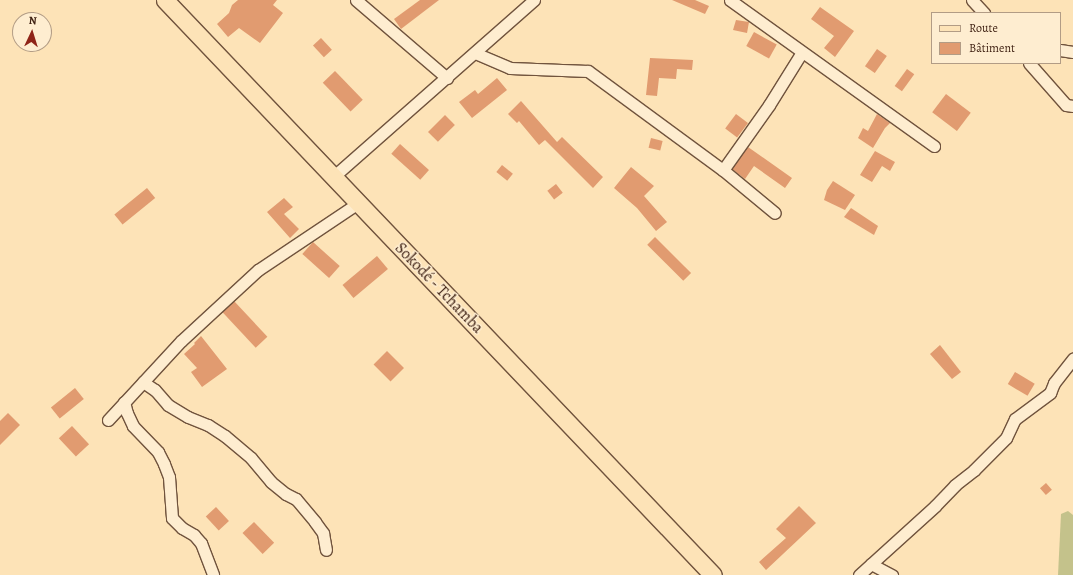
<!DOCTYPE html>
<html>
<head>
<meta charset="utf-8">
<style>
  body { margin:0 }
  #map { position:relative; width:1073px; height:575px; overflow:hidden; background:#fde3b7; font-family:Alegreya,serif }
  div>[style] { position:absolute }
  .green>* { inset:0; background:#c4c28b }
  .building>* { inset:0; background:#e19b70; transform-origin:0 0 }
  .roads { filter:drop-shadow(1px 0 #70533d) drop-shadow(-1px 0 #70533d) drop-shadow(0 1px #70533d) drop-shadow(0 -1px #70533d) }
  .street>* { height:11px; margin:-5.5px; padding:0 5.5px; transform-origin:5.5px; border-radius:5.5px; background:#feedd0 }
  .primary>* { height:17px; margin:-8.5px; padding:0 8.5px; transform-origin:8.5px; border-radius:8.5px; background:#fde3b7 }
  span { translate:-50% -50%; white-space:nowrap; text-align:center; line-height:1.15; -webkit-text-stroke:3px #feedd0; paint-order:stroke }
  .street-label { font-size:16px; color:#412314 }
  .legend { position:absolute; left:931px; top:12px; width:130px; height:52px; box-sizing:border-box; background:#feedd0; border:1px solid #b29c85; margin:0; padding:5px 7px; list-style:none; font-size:12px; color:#412314 }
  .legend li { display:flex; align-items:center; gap:8px; height:20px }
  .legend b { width:20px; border:1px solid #b29c85 }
  .north { position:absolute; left:12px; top:12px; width:40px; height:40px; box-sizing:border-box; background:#feedd0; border:1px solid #b29c85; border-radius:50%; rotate:4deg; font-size:11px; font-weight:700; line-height:16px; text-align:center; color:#412314 }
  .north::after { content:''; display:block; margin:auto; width:14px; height:18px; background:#8f2418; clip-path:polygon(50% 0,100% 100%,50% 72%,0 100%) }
</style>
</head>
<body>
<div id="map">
  <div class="green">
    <div style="clip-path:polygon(1068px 511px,1073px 515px,1073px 575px,1058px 575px,1061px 514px)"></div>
  </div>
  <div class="building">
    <div style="clip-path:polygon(238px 0,277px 0,273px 5px,283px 13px,260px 43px,239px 28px,228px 37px,217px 24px,229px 13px,232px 5px)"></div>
    <div style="clip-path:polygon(420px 0,439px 0,401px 29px,394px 19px)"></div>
    <div style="clip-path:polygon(672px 0,695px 0,709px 6px,705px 14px)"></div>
    <div style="clip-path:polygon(820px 7px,854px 31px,835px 57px,824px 48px,834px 36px,811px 19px)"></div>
    <div style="clip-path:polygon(736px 20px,749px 22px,747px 33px,733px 30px)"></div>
    <div style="left:754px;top:32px;width:26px;height:16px;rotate:29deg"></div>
    <div style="left:321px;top:38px;width:16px;height:11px;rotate:47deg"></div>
    <div style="left:877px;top:49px;width:12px;height:21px;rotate:35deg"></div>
    <div style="clip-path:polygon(650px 58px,693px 60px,692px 70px,677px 69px,676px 79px,659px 78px,657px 96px,646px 95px)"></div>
    <div style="left:907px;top:69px;width:9px;height:21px;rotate:36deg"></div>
    <div style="left:335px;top:71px;width:40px;height:17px;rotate:46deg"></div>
    <div style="clip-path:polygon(497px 78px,507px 90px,472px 118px,459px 102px,475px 90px,478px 94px)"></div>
    <div style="left:946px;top:94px;width:31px;height:23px;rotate:37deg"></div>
    <div style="clip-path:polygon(521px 101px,557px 142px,562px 137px,603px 177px,593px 188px,545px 140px,539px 145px,519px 121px,517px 123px,508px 114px)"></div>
    <div style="left:736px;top:114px;width:15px;height:18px;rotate:37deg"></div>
    <div style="clip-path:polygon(877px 114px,890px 123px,885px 128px,873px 148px,858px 138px,863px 128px,868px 131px)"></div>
    <div style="left:445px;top:115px;width:14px;height:24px;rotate:45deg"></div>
    <div style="left:651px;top:138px;width:12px;height:10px;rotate:14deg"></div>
    <div style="left:400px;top:144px;width:39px;height:13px;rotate:42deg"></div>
    <div style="clip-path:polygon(748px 147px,792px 178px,785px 188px,754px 166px,745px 179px,732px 169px)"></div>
    <div style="clip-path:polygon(875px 151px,895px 162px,890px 171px,882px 166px,872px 182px,860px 175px)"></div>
    <div style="left:502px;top:165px;width:14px;height:9px;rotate:39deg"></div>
    <div style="clip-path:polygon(631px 167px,654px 186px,644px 196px,667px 222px,656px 231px,637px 208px,614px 188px)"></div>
    <div style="clip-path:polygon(833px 181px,855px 195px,845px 210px,824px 200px,827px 190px)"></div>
    <div style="left:556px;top:184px;width:11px;height:11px;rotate:52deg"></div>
    <div style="left:147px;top:188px;width:13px;height:42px;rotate:51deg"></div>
    <div style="clip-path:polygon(284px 198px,293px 207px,284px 214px,299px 229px,290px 238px,267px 212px)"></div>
    <div style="clip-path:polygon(851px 208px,878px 226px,874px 235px,844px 217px)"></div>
    <div style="left:655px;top:237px;width:51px;height:11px;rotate:45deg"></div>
    <div style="left:313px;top:242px;width:36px;height:16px;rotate:42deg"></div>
    <div style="left:377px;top:256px;width:17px;height:45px;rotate:50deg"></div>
    <div style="left:234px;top:301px;width:49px;height:16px;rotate:47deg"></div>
    <div style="clip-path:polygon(201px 336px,227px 369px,202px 387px,191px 372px,197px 368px,184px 354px,195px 344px,194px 343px)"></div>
    <div style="clip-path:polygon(940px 345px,961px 372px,952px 379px,930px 354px)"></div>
    <div style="left:387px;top:351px;width:24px;height:19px;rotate:45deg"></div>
    <div style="left:1015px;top:372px;width:23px;height:14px;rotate:31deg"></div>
    <div style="left:75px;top:388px;width:14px;height:31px;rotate:51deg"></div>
    <div style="clip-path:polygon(8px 413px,20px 425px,0 445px,0 421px)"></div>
    <div style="left:72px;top:426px;width:25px;height:18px;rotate:47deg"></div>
    <div style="left:1046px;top:483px;width:9px;height:8px;rotate:49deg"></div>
    <div style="clip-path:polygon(799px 506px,816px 523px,766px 570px,759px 562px,786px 538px,776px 529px)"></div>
    <div style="left:216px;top:507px;width:19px;height:14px;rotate:47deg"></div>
    <div style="left:254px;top:522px;width:29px;height:16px;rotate:46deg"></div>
  </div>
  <div class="roads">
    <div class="street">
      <div style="left:356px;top:0;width:120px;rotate:40.6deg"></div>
      <div style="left:730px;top:0;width:251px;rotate:35.6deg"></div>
      <div style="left:972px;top:0;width:18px;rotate:47deg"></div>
      <div style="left:1060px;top:50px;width:13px;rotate:9deg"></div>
      <div style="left:475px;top:53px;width:38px;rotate:23deg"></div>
      <div style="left:510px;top:68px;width:78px;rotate:2.2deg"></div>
      <div style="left:588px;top:71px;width:167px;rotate:36.3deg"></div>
      <div style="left:723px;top:170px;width:67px;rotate:39.6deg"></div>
      <div style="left:1029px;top:63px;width:56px;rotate:48.6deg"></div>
      <div style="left:1066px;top:105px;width:7px;rotate:8deg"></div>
      <div style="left:723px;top:170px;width:80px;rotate:-54.7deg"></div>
      <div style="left:769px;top:105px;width:62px;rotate:-58.1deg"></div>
      <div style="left:333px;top:177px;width:268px;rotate:-41.4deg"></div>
      <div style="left:143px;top:382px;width:14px;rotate:34deg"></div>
      <div style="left:155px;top:390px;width:20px;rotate:49deg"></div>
      <div style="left:168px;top:405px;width:23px;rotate:31deg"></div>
      <div style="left:188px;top:417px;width:22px;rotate:22deg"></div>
      <div style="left:208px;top:425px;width:20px;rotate:33deg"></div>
      <div style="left:225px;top:436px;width:34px;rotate:40deg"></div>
      <div style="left:251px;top:458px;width:31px;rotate:50deg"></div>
      <div style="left:271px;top:482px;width:19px;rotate:39deg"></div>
      <div style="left:286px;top:494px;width:11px;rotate:27deg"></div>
      <div style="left:296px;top:499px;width:30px;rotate:50deg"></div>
      <div style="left:315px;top:522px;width:14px;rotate:54deg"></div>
      <div style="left:323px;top:533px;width:17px;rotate:80deg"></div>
      <div style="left:124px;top:402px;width:11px;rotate:75deg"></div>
      <div style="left:127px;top:413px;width:14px;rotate:65deg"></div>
      <div style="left:133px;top:426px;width:36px;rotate:46deg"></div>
      <div style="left:158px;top:452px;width:13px;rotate:63deg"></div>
      <div style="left:164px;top:464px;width:14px;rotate:69deg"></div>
      <div style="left:169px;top:477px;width:41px;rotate:85.8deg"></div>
      <div style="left:172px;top:518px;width:14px;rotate:45deg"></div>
      <div style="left:182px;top:528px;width:14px;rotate:30deg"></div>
      <div style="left:194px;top:535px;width:11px;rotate:49deg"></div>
      <div style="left:201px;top:543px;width:34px;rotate:69deg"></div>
      <div style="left:108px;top:420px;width:108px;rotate:-47.3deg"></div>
      <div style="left:181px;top:341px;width:105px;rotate:-42.7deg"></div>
      <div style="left:258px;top:270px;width:120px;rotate:-33.8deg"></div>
      <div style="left:871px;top:564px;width:24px;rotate:28deg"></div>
      <div style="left:859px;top:575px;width:103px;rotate:-42.2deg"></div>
      <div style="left:935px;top:506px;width:29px;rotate:-46deg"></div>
      <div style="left:955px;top:485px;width:24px;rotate:-38deg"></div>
      <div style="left:974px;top:470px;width:45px;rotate:-45deg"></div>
      <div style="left:1006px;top:438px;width:21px;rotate:-65deg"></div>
      <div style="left:1015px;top:419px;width:44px;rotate:-36.6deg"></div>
      <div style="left:1050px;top:393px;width:11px;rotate:-68deg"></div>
      <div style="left:1054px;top:383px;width:31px;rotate:-52deg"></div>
    </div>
    <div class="primary">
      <div style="left:165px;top:0;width:794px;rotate:46.38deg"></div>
    </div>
  </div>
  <div class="street-label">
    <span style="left:439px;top:288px;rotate:46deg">Sokodé - Tchamba</span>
  </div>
  <ul class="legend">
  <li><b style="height:5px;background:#fde3b7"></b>Route</li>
  <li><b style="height:11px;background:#e19b70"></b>Bâtiment</li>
  </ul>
  <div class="north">N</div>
</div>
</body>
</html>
